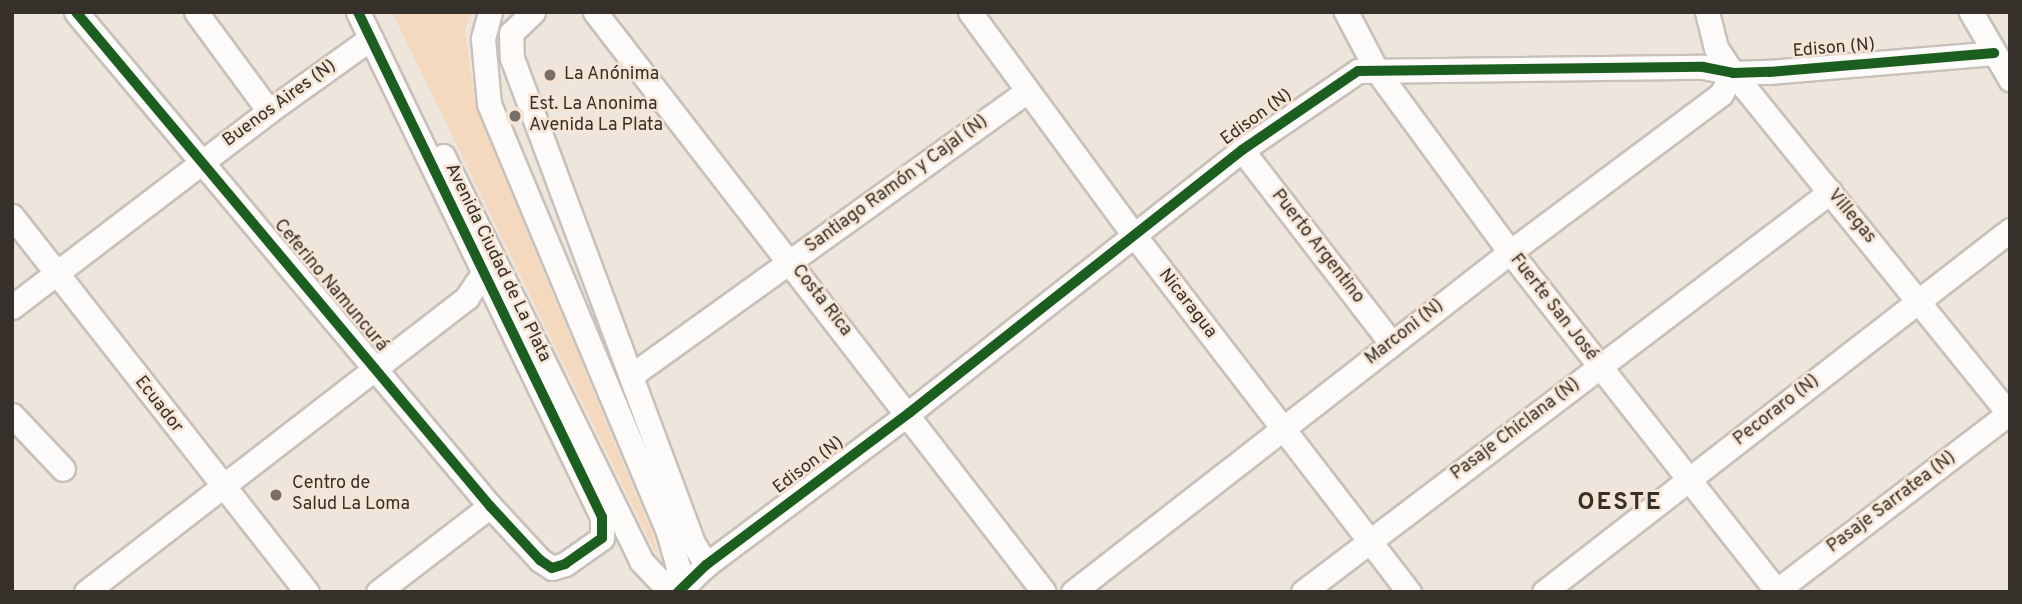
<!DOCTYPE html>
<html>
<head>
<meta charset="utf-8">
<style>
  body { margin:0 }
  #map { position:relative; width:2022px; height:604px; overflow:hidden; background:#eee5dc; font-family:Overpass,sans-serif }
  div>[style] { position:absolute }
  .green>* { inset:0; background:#f4d9be }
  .roads { filter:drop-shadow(2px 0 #c8c1ba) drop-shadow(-2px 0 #c8c1ba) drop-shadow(0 2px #c8c1ba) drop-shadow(0 -2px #c8c1ba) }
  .minor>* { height:23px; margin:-11.5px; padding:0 11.5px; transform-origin:11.5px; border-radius:11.5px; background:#fcfbfa }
  .cycleway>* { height:10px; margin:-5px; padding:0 5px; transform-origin:5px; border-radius:5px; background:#1b5e20 }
  .dots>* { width:19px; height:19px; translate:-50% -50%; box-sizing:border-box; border:4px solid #f6e5d4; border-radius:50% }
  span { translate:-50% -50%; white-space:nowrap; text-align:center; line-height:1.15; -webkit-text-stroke:5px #f6e5d4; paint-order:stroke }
  .street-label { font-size:18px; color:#36302a }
  .poi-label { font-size:18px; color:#36302a }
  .left { translate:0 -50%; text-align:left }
  .district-label { font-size:24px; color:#36302a; font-weight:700; letter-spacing:2px }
  .frame { position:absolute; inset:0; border:14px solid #36302a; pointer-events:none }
</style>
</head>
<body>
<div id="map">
  <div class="green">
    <div style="clip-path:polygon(392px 12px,471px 12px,465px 30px,476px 109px,652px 533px,661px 564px)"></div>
  </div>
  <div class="roads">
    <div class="minor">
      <div style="left:76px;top:12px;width:645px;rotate:50.04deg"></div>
      <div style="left:490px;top:506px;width:74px;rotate:47.2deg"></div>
      <div style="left:540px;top:560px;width:14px;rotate:34deg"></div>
      <div style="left:552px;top:568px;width:14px;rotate:-17deg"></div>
      <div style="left:565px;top:564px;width:45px;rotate:-35.1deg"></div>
      <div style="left:602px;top:538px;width:21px;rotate:-90deg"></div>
      <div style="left:602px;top:517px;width:561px;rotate:-115.79deg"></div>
      <div style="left:196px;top:12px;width:123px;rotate:53.6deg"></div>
      <div style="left:490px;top:12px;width:28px;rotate:105deg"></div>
      <div style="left:483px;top:39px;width:65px;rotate:84.7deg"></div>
      <div style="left:489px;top:104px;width:464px;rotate:67.3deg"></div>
      <div style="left:668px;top:532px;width:36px;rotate:74deg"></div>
      <div style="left:678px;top:567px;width:25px;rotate:97deg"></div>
      <div style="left:533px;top:12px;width:30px;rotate:136deg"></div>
      <div style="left:511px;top:33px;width:25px;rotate:88deg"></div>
      <div style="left:512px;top:58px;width:518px;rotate:69.53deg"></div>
      <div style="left:693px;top:543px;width:26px;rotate:59deg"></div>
      <div style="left:595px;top:12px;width:733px;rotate:52.26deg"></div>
      <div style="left:970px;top:12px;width:277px;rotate:53.7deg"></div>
      <div style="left:1134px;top:235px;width:451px;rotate:52.4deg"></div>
      <div style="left:1346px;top:12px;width:67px;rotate:62.3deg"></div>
      <div style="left:1377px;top:71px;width:225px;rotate:53.7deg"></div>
      <div style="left:1510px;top:252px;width:433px;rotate:51.8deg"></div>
      <div style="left:1707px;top:12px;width:37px;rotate:76deg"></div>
      <div style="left:1716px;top:48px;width:30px;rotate:56deg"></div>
      <div style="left:1733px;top:73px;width:440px;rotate:51deg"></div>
      <div style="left:1971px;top:12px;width:78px;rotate:59.8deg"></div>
      <div style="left:1242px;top:150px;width:245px;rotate:52.3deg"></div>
      <div style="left:443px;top:156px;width:451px;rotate:63.9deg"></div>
      <div style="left:641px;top:561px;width:43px;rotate:45.9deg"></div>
      <div style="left:12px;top:216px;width:478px;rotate:51.9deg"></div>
      <div style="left:12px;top:307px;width:323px;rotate:-37.3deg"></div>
      <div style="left:269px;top:111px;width:125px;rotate:-35.6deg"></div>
      <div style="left:632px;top:375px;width:485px;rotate:-35.7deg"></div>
      <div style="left:12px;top:415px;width:74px;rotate:46.6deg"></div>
      <div style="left:86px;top:592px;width:482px;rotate:-37.7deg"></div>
      <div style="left:467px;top:297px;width:27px;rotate:-56deg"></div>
      <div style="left:378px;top:592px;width:141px;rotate:-37.5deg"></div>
      <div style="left:678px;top:592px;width:39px;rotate:-44deg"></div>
      <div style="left:706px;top:565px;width:254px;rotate:-36.8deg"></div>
      <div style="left:909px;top:413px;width:424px;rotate:-38.3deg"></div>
      <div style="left:1242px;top:150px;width:140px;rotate:-34.3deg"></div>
      <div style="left:1358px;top:71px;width:345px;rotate:-0.7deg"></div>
      <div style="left:1703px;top:67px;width:31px;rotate:11deg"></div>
      <div style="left:1733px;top:73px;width:36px;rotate:-2deg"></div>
      <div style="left:1769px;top:72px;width:226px;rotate:-4.8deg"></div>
      <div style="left:1073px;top:592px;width:554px;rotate:-37.88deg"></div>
      <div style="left:1510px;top:252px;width:264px;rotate:-36.8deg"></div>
      <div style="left:1721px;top:94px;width:24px;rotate:-60deg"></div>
      <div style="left:1303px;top:592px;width:662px;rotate:-37.2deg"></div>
      <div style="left:1544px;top:592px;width:590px;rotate:-37.84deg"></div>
      <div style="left:1775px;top:592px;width:295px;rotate:-37.4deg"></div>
    </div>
  </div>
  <div class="cycleway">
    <div style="left:76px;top:12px;width:645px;rotate:50.04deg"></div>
    <div style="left:490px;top:506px;width:74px;rotate:47.2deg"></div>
    <div style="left:540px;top:560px;width:14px;rotate:34deg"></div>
    <div style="left:552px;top:568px;width:14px;rotate:-17deg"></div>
    <div style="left:565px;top:564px;width:45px;rotate:-35.1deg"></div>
    <div style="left:602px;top:538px;width:21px;rotate:-90deg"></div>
    <div style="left:602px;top:517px;width:561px;rotate:-115.79deg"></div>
    <div style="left:678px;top:592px;width:39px;rotate:-44deg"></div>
    <div style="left:706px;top:565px;width:254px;rotate:-36.8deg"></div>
    <div style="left:909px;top:413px;width:424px;rotate:-38.3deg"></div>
    <div style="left:1242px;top:150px;width:140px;rotate:-34.3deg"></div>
    <div style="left:1358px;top:71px;width:345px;rotate:-0.7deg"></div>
    <div style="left:1703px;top:67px;width:31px;rotate:11deg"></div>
    <div style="left:1733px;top:73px;width:36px;rotate:-2deg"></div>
    <div style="left:1769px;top:72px;width:226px;rotate:-4.8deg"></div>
  </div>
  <div class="dots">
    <div style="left:550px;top:75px;background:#766f68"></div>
    <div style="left:515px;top:116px;background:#766f68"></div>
    <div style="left:276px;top:495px;background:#766f68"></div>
  </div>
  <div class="street-label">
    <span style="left:1834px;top:49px;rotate:-5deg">Edison (N)</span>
    <span style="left:280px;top:104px;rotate:-36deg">Buenos Aires (N)</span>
    <span style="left:1257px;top:118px;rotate:-36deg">Edison (N)</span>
    <span style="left:897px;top:185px;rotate:-36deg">Santiago Ramón y Cajal (N)</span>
    <span style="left:1851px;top:217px;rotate:50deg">Villegas</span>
    <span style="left:1317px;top:247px;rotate:52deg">Puerto Argentino</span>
    <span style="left:497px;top:263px;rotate:64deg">Avenida Ciudad de La Plata</span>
    <span style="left:330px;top:286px;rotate:50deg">Ceferino Namuncurá</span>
    <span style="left:821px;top:301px;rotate:52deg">Costa Rica</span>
    <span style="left:1187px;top:304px;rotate:52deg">Nicaragua</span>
    <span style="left:1553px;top:308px;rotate:52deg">Fuerte San José</span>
    <span style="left:1405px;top:333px;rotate:-38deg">Marconi (N)</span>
    <span style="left:158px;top:405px;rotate:52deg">Ecuador</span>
    <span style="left:1777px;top:411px;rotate:-38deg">Pecoraro (N)</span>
    <span style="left:1516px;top:430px;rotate:-37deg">Pasaje Chiclana (N)</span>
    <span style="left:809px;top:466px;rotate:-37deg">Edison (N)</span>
    <span style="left:1892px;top:503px;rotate:-37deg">Pasaje Sarratea (N)</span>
  </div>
  <div class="poi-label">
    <span class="left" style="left:564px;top:75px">La Anónima</span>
    <span class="left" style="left:529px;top:116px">Est. La Anonima<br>Avenida La Plata</span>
    <span class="left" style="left:292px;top:495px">Centro de<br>Salud La Loma</span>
  </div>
  <div class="district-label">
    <span style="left:1620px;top:504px">OESTE</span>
  </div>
  <div class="frame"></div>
</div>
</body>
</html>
